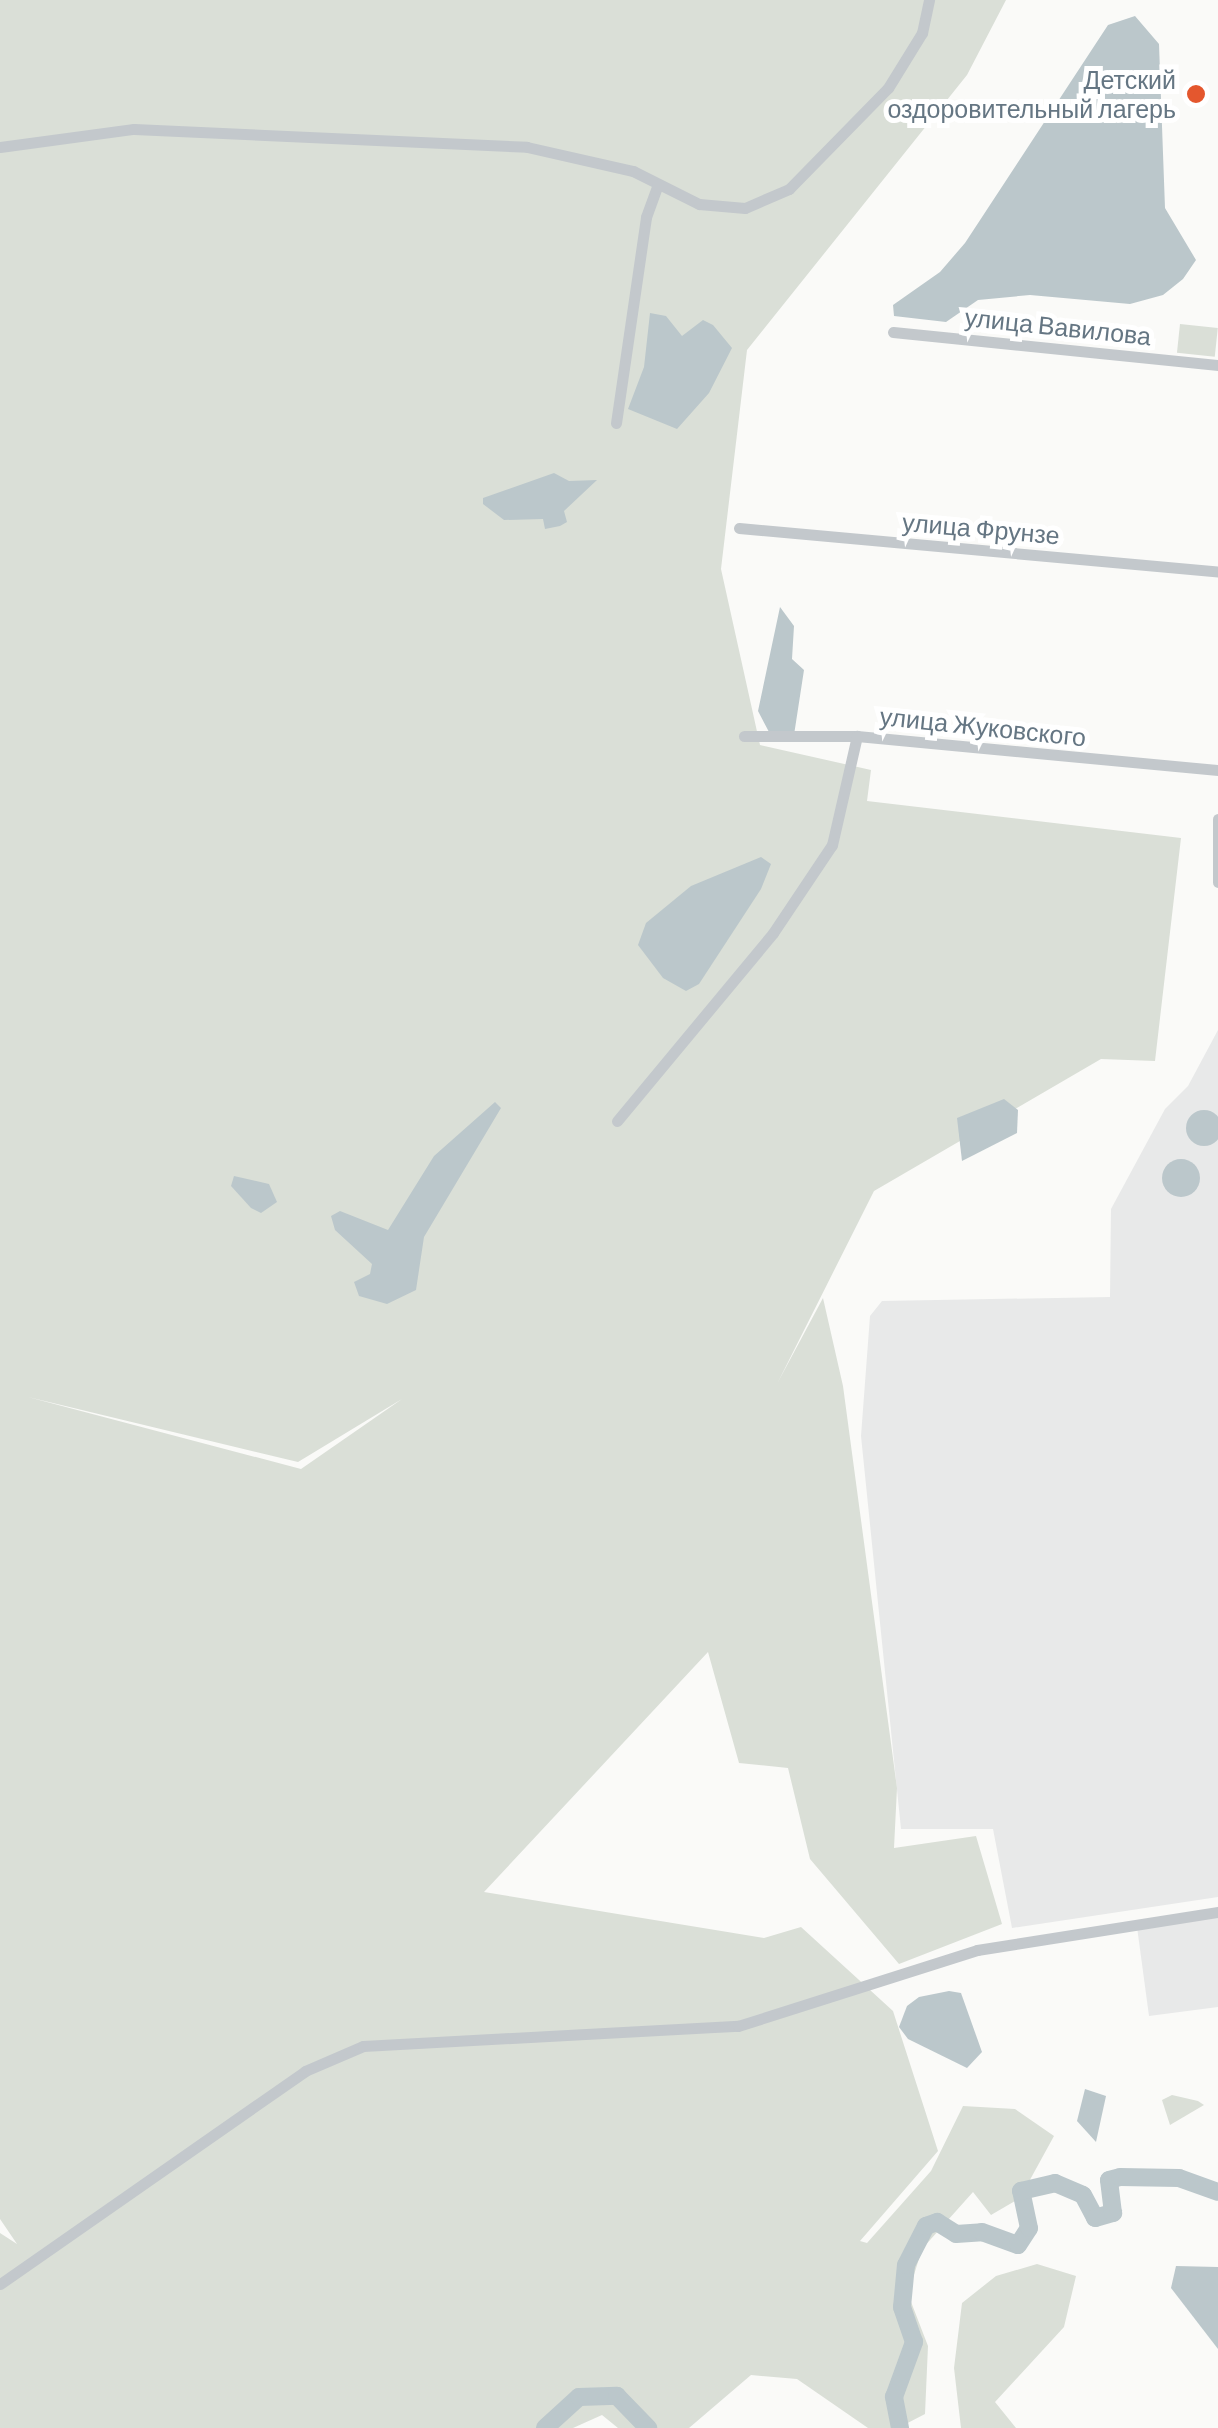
<!DOCTYPE html>
<html>
<head>
<meta charset="utf-8">
<style>
  body { margin:0 }
  #map { position:relative; width:1218px; height:2428px; overflow:hidden; background:#fafaf8; font-family:Barlow,sans-serif }
  div>[style] { position:absolute }
  .built>* { inset:0; background:#e8e9e9 }
  .green>* { inset:0; background:#dadfd7; transform-origin:0 0 }
  .water>* { inset:0; background:#bbc7cb }
  .round { border-radius:50% }
  .river>* { height:18px; margin:-9px; padding:0 9px; transform-origin:9px; border-radius:9px; background:#bbc7cb }
  .minor>* { height:11px; margin:-5.5px; padding:0 5.5px; transform-origin:5.5px; border-radius:5.5px; background:#c3c8cc }
  .dots>* { width:28px; height:28px; translate:-50% -50%; box-sizing:border-box; border:5px solid #fff; border-radius:50% }
  span { translate:-50% -50%; white-space:nowrap; text-align:center; line-height:1.15; -webkit-text-stroke:10px #fff; paint-order:stroke }
  .poi-label { font-size:25px; color:#657683 }
  .right { translate:-100% -50%; text-align:right }
  .street-label { font-size:25px; color:#657683 }
</style>
</head>
<body>
<div id="map">
  <div class="built">
    <div style="clip-path:polygon(1218px 1030px,1218px 1897px,1012px 1928px,993px 1829px,901px 1829px,861px 1436px,870px 1316px,882px 1301px,1110px 1297px,1111px 1209px,1165px 1109px,1188px 1086px)"></div>
    <div style="clip-path:polygon(1218px 1916px,1218px 2007px,1149px 2016px,1137px 1927px)"></div>
  </div>
  <div class="green">
    <div style="clip-path:polygon(evenodd,0 0,1006px 0,967px 75px,747px 350px,721px 569px,760px 745px,871px 770px,867px 801px,1181px 838px,1155px 1061px,1101px 1059px,874px 1191px,778px 1382px,823px 1298px,843px 1386px,897px 1788px,894px 1848px,976px 1836px,1002px 1924px,899px 1964px,810px 1859px,788px 1768px,739px 1763px,708px 1652px,484px 1892px,764px 1938px,801px 1927px,893px 2011px,938px 2151px,860px 2241px,867px 2243px,931px 2171px,963px 2106px,1015px 2109px,1054px 2136px,1020px 2198px,991px 2215px,973px 2192px,922px 2249px,908px 2294px,928px 2346px,925px 2414px,898px 2428px,868px 2428px,797px 2379px,751px 2375px,689px 2428px,618px 2428px,602px 2415px,573px 2428px,0 2428px,0 2233px,17px 2244px,0 2219px,0 0,28px 1397px,298px 1462px,402px 1399px,301px 1469px,28px 1397px)"></div>
    <div style="left:1180px;top:324px;width:38px;height:29px;rotate:6deg"></div>
    <div style="clip-path:polygon(1172px 2095px,1198px 2101px,1204px 2105px,1170px 2125px,1162px 2100px)"></div>
    <div style="clip-path:polygon(1037px 2264px,1076px 2276px,1064px 2327px,995px 2402px,1016px 2428px,961px 2428px,954px 2368px,962px 2303px,996px 2276px)"></div>
  </div>
  <div class="water">
    <div style="clip-path:polygon(1135px 16px,1159px 44px,1165px 208px,1196px 260px,1183px 279px,1163px 295px,1130px 304px,1030px 295px,978px 300px,946px 322px,894px 316px,893px 305px,940px 272px,965px 243px,1108px 25px)"></div>
    <div style="clip-path:polygon(650px 313px,666px 316px,682px 336px,703px 320px,713px 325px,732px 348px,709px 393px,677px 429px,628px 409px,644px 367px)"></div>
    <div style="clip-path:polygon(554px 473px,569px 481px,597px 480px,564px 511px,567px 522px,560px 526px,545px 529px,543px 519px,504px 520px,483px 504px,483px 498px)"></div>
    <div style="clip-path:polygon(780px 607px,794px 626px,792px 659px,804px 670px,794px 735px,769px 732px,758px 711px)"></div>
    <div style="clip-path:polygon(761px 857px,771px 864px,761px 889px,699px 984px,686px 991px,663px 978px,638px 945px,646px 923px,691px 886px)"></div>
    <div style="clip-path:polygon(1004px 1099px,1018px 1110px,1017px 1133px,962px 1161px,957px 1118px)"></div>
    <div style="clip-path:polygon(495px 1102px,501px 1108px,424px 1237px,416px 1290px,387px 1304px,359px 1296px,354px 1282px,370px 1274px,372px 1264px,335px 1230px,331px 1216px,340px 1211px,388px 1230px,434px 1156px)"></div>
    <div class="round" style="left:1186px;top:1110px;width:36px;height:36px"></div>
    <div class="round" style="left:1162px;top:1159px;width:38px;height:38px"></div>
    <div style="clip-path:polygon(234px 1176px,269px 1184px,277px 1202px,261px 1213px,251px 1208px,231px 1186px)"></div>
    <div style="clip-path:polygon(949px 1991px,961px 1993px,982px 2052px,967px 2068px,908px 2039px,899px 2027px,907px 2006px,919px 1997px)"></div>
    <div style="clip-path:polygon(1085px 2089px,1106px 2096px,1096px 2142px,1077px 2121px)"></div>
    <div style="clip-path:polygon(1176px 2266px,1218px 2267px,1218px 2349px,1171px 2288px)"></div>
  </div>
  <div class="river">
    <div style="left:545px;top:2428px;width:46px;rotate:-42.4deg"></div>
    <div style="left:579px;top:2397px;width:38px;rotate:-2deg"></div>
    <div style="left:617px;top:2396px;width:45px;rotate:45.9deg"></div>
    <div style="left:900px;top:2428px;width:32px;rotate:-101deg"></div>
    <div style="left:894px;top:2397px;width:59px;rotate:-70deg"></div>
    <div style="left:914px;top:2342px;width:37px;rotate:-109deg"></div>
    <div style="left:902px;top:2307px;width:42px;rotate:-84.6deg"></div>
    <div style="left:906px;top:2265px;width:44px;rotate:-62.9deg"></div>
    <div style="left:926px;top:2226px;width:12px;rotate:-20deg"></div>
    <div style="left:937px;top:2222px;width:22px;rotate:32deg"></div>
    <div style="left:956px;top:2234px;width:26px;rotate:-4deg"></div>
    <div style="left:982px;top:2232px;width:38px;rotate:20deg"></div>
    <div style="left:1018px;top:2245px;width:20px;rotate:-57deg"></div>
    <div style="left:1029px;top:2228px;width:38px;rotate:-102deg"></div>
    <div style="left:1021px;top:2191px;width:35px;rotate:-13deg"></div>
    <div style="left:1055px;top:2183px;width:30px;rotate:23deg"></div>
    <div style="left:1083px;top:2195px;width:26px;rotate:62deg"></div>
    <div style="left:1095px;top:2218px;width:19px;rotate:-16deg"></div>
    <div style="left:1113px;top:2213px;width:33px;rotate:-97deg"></div>
    <div style="left:1109px;top:2180px;width:11px;rotate:-15deg"></div>
    <div style="left:1120px;top:2177px;width:59px;rotate:1deg"></div>
    <div style="left:1179px;top:2178px;width:41px;rotate:19.7deg"></div>
  </div>
  <div class="minor">
    <div style="left:0;top:147px;width:135px;rotate:-7.7deg"></div>
    <div style="left:134px;top:129px;width:393px;rotate:2.6deg"></div>
    <div style="left:527px;top:147px;width:109px;rotate:12.8deg"></div>
    <div style="left:633px;top:171px;width:74px;rotate:26.6deg"></div>
    <div style="left:699px;top:204px;width:46px;rotate:5deg"></div>
    <div style="left:745px;top:208px;width:48px;rotate:-23.4deg"></div>
    <div style="left:789px;top:189px;width:141px;rotate:-45.6deg"></div>
    <div style="left:888px;top:88px;width:65px;rotate:-58.3deg"></div>
    <div style="left:922px;top:33px;width:34px;rotate:-78deg"></div>
    <div style="left:893px;top:332px;width:327px;rotate:5.8deg"></div>
    <div style="left:616px;top:423px;width:208px;rotate:-81.7deg"></div>
    <div style="left:646px;top:217px;width:35px;rotate:-70deg"></div>
    <div style="left:739px;top:528px;width:481px;rotate:5.2deg"></div>
    <div style="left:744px;top:736px;width:113px"></div>
    <div style="left:857px;top:736px;width:363px;rotate:5.4deg"></div>
    <div style="left:1218px;top:819px;width:63px;rotate:90deg"></div>
    <div style="left:617px;top:1121px;width:244px;rotate:-50.3deg"></div>
    <div style="left:773px;top:933px;width:106px;rotate:-56.2deg"></div>
    <div style="left:832px;top:845px;width:112px;rotate:-77.1deg"></div>
    <div style="left:0;top:2284px;width:372px;rotate:-34.9deg"></div>
    <div style="left:305px;top:2071px;width:63px;rotate:-23.3deg"></div>
    <div style="left:363px;top:2046px;width:376px;rotate:-3.1deg"></div>
    <div style="left:738px;top:2026px;width:251px;rotate:-17.6deg"></div>
    <div style="left:977px;top:1950px;width:244px;rotate:-9deg"></div>
  </div>
  <div class="dots">
    <div style="left:1196px;top:94px;background:#e4572e"></div>
  </div>
  <div class="poi-label">
    <span class="right" style="left:1176px;top:94px">Детский<br>оздоровительный лагерь</span>
  </div>
  <div class="street-label">
    <span style="left:1058px;top:326px;rotate:6deg">улица Вавилова</span>
    <span style="left:981px;top:528px;rotate:5deg">улица Фрунзе</span>
    <span style="left:983px;top:726px;rotate:6deg">улица Жуковского</span>
  </div>
</div>
</body>
</html>
